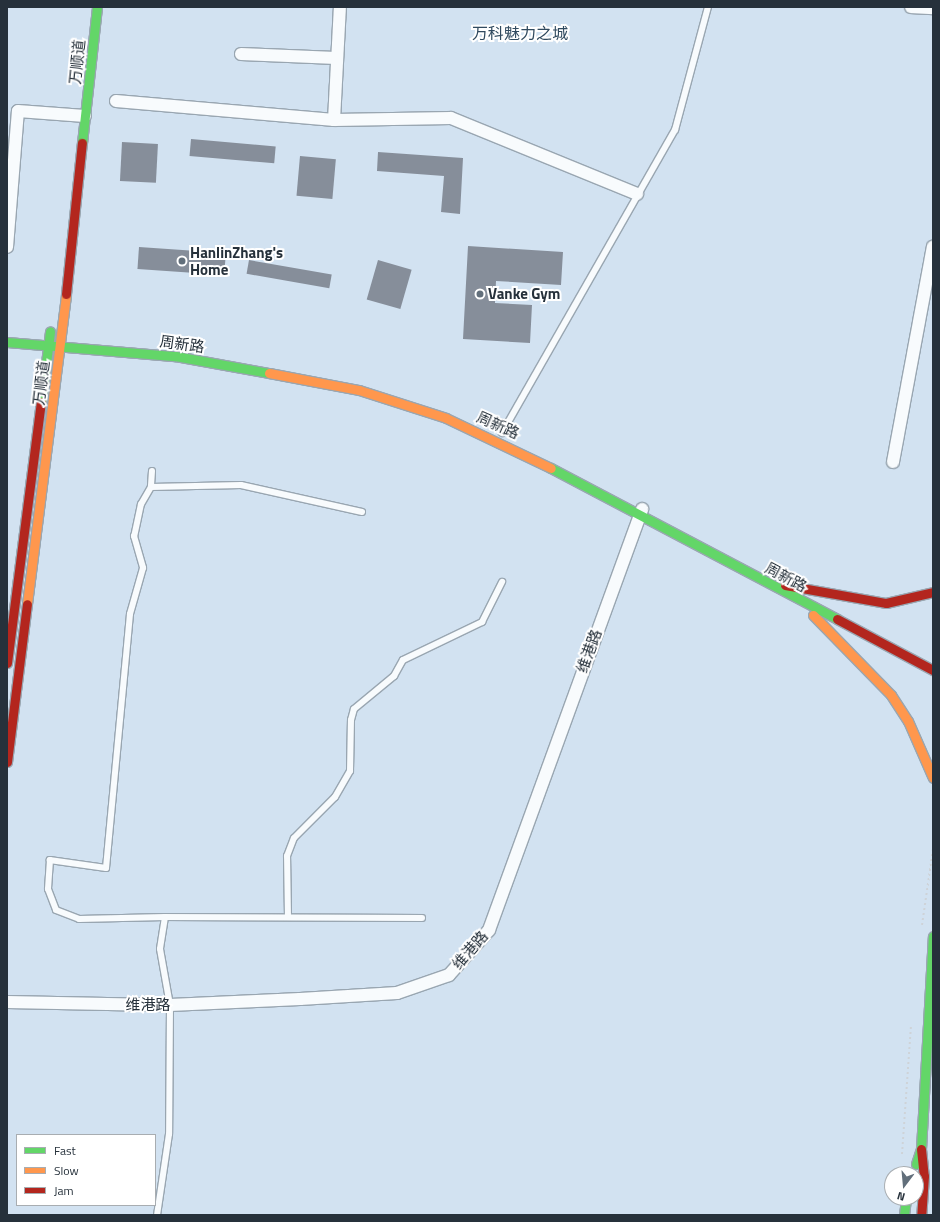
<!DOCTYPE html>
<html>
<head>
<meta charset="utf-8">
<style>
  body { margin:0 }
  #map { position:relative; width:940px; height:1222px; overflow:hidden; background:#d2e2f1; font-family:"Titillium Web","Noto Sans SC",sans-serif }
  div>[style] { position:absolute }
  .building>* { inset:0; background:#868e9a; transform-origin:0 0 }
  .path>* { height:2px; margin-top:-1px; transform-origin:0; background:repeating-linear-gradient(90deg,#ced3d8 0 2px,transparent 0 5px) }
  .roads { filter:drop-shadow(1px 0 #99a6b1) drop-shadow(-1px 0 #99a6b1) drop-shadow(0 1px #99a6b1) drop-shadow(0 -1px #99a6b1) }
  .lane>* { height:6px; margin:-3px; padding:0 3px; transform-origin:3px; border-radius:3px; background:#f8fbfd }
  .street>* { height:12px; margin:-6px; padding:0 6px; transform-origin:6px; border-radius:6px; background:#f8fbfd }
  .fast>* { height:9px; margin:-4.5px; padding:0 4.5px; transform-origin:4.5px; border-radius:4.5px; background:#63d668 }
  .slow>* { height:9px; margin:-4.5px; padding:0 4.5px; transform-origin:4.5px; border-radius:4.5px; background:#ff974d }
  .jam>* { height:9px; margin:-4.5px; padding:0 4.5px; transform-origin:4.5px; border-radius:4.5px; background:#b3261e }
  .dots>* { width:11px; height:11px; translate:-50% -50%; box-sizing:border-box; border:2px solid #fff; border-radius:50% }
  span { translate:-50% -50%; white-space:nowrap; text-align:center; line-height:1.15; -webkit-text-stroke:4px #fff; paint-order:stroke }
  .street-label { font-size:15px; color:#26313b }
  .poi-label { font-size:15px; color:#26313b; font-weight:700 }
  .left { translate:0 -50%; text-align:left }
  .neighbourhood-label { font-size:16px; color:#304a5f }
  .frame { position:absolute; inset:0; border:8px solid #26313b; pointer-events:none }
  .legend { position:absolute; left:16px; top:1134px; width:140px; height:72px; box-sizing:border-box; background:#fff; border:1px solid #a8adb1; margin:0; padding:5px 7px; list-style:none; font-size:12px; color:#26313b }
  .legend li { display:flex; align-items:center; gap:8px; height:20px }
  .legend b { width:20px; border:1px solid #a8adb1 }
  .north { position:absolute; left:884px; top:1166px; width:40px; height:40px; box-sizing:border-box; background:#fff; border:1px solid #a8adb1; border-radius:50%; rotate:196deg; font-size:11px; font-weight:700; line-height:16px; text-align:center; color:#26313b }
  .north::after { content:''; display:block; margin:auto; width:14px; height:18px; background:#626f7b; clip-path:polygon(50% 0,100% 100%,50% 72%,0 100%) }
</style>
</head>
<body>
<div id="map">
  <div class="building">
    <div style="left:191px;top:139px;width:85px;height:17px;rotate:5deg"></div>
    <div style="left:122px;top:142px;width:36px;height:39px;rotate:3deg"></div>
    <div style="clip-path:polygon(378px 152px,463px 158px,460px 214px,441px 212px,444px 176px,377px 171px)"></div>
    <div style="left:300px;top:156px;width:36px;height:40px;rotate:5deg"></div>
    <div style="clip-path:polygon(468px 246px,563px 252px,561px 285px,496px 281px,495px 303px,532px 305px,530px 343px,463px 339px)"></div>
    <div style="left:139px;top:247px;width:87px;height:22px;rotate:4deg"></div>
    <div style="left:249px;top:260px;width:84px;height:14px;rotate:10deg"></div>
    <div style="left:378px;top:260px;width:35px;height:41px;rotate:16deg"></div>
  </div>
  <div class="path">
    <div style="left:922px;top:925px;width:77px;rotate:-81.8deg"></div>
    <div style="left:902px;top:1154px;width:129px;rotate:-86deg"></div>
    <div style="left:901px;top:1174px;width:5px;rotate:-90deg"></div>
  </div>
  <div class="roads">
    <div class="lane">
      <div style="left:502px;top:433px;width:349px;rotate:-60.3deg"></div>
      <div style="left:675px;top:130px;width:127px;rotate:-75deg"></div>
      <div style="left:152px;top:471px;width:16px;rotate:94deg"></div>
      <div style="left:151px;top:487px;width:20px;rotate:120deg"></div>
      <div style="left:141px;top:504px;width:33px;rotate:102deg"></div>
      <div style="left:134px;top:536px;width:33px;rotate:74deg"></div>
      <div style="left:143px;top:568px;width:48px;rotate:105.8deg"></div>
      <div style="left:130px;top:614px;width:255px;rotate:95.4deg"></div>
      <div style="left:106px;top:868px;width:57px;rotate:-171.9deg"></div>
      <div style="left:50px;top:860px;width:29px;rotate:94deg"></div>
      <div style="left:48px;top:889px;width:22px;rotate:69deg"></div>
      <div style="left:56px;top:910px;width:25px;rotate:21deg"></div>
      <div style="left:79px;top:919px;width:86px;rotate:-1.3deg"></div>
      <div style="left:165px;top:917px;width:32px;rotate:99deg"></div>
      <div style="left:160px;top:949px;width:57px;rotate:79.9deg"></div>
      <div style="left:170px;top:1005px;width:129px;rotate:90.4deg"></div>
      <div style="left:169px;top:1134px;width:82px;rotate:98.4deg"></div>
      <div style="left:151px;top:487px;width:90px;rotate:-1.3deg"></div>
      <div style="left:241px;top:485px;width:124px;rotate:12.6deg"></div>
      <div style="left:165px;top:917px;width:257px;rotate:0.2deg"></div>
      <div style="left:288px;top:917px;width:61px;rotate:-90.9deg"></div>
      <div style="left:287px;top:856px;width:19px;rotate:-69deg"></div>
      <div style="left:294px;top:838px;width:58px;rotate:-45deg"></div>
      <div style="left:335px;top:797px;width:30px;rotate:-60deg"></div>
      <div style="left:350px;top:771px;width:51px;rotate:-88.9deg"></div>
      <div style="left:351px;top:720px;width:11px;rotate:-75deg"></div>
      <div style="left:354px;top:709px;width:52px;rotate:-39.5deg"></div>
      <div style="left:394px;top:676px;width:18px;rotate:-61deg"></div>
      <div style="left:403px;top:660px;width:88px;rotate:-25.7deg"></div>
      <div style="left:482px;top:622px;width:45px;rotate:-63.4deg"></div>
    </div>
    <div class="street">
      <div style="left:911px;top:7px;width:22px;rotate:3deg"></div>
      <div style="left:241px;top:54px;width:95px;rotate:2.4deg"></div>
      <div style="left:116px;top:101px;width:219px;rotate:5deg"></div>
      <div style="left:334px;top:120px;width:117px;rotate:-1deg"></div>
      <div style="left:451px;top:118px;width:201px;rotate:22.2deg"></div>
      <div style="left:334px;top:120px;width:113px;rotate:-87deg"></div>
      <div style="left:7px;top:247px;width:136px;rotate:-85.4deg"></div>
      <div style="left:18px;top:111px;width:67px;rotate:4.3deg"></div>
      <div style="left:893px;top:462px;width:219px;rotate:-79.5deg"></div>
      <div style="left:7px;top:1002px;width:163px;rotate:1.1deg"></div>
      <div style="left:170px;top:1005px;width:130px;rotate:-2.6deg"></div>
      <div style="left:300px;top:999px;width:97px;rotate:-3.5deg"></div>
      <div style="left:397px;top:993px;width:55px;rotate:-19.1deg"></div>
      <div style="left:449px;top:975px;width:60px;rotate:-48.4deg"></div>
      <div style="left:489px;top:930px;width:448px;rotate:-70deg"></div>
    </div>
    <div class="fast">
      <div style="left:82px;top:143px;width:137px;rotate:-83.7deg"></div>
      <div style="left:7px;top:342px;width:169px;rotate:4.8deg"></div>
      <div style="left:175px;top:356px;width:96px;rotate:10.3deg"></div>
      <div style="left:41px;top:402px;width:71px;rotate:-82.7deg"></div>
      <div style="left:551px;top:468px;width:323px;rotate:27.8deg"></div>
      <div style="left:916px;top:1164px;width:16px;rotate:-72deg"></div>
      <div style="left:921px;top:1149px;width:213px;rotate:-86.8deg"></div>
      <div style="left:904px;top:1215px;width:17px;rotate:-83deg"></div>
    </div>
    <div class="slow">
      <div style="left:269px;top:373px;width:92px;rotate:10.7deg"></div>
      <div style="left:359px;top:390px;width:91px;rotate:17.8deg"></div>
      <div style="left:446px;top:418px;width:116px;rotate:25.5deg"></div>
      <div style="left:27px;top:604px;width:312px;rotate:-82.8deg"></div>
      <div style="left:813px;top:615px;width:112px;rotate:45.7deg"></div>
      <div style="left:891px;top:695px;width:31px;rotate:57deg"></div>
      <div style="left:908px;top:721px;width:62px;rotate:66.3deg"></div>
    </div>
    <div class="jam">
      <div style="left:66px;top:294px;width:152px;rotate:-84deg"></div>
      <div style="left:785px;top:585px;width:103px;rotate:10.1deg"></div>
      <div style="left:886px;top:603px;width:48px;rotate:-13.2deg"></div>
      <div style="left:837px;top:619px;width:109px;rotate:28deg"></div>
      <div style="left:7px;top:663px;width:263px;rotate:-82.6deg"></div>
      <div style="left:7px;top:762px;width:159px;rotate:-82.8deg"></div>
      <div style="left:921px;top:1149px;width:27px;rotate:84deg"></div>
      <div style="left:924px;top:1176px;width:39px;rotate:94deg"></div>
    </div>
  </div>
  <div class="dots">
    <div style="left:182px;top:261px;background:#626f7b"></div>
    <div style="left:480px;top:294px;background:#626f7b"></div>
  </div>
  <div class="street-label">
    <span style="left:77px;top:62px;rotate:-84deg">万顺道</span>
    <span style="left:182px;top:344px;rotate:8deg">周新路</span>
    <span style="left:41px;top:383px;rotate:-83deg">万顺道</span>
    <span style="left:498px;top:425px;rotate:24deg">周新路</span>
    <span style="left:786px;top:577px;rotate:28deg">周新路</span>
    <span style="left:589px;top:651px;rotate:-70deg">维港路</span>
    <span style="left:470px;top:950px;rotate:-49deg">维港路</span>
    <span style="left:148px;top:1005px">维港路</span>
  </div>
  <div class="poi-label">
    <span class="left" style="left:190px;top:261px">HanlinZhang's<br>Home</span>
    <span class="left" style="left:488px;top:294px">Vanke Gym</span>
  </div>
  <div class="neighbourhood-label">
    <span style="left:520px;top:33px">万科魅力之城</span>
  </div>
  <div class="frame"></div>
  <ul class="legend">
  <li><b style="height:5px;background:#63d668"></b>Fast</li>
  <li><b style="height:5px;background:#ff974d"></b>Slow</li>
  <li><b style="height:5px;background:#b3261e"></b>Jam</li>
  </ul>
  <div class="north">N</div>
</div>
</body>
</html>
